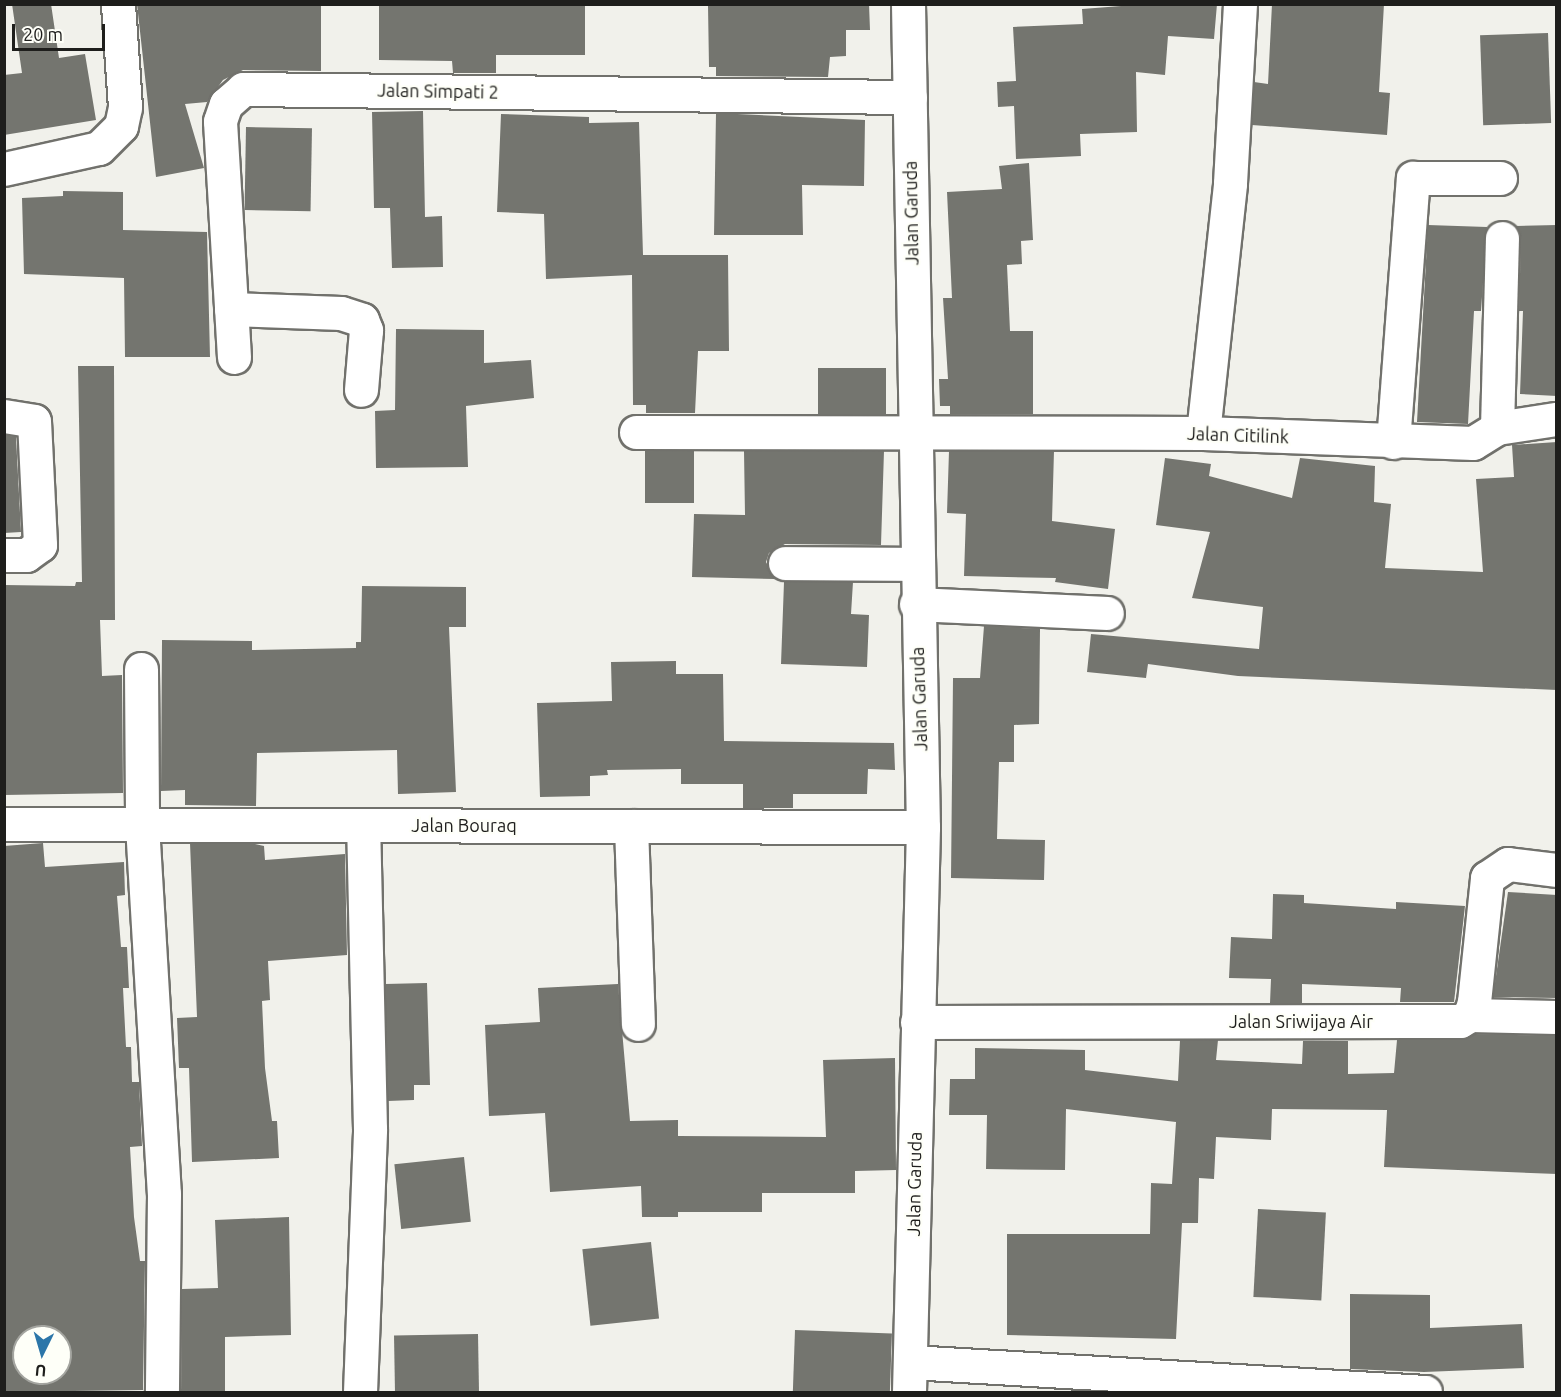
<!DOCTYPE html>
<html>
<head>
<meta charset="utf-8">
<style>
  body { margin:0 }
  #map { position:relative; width:1561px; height:1397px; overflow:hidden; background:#f1f1eb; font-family:Ubuntu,sans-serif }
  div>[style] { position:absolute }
  .building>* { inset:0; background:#74756f; transform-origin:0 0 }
  .roads { filter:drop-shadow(2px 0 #71716c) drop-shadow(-2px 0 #71716c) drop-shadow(0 2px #71716c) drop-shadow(0 -2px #71716c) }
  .minor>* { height:33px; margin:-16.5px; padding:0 16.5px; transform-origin:16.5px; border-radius:16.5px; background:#fff }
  span { translate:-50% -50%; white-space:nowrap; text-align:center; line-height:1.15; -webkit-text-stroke:4.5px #fefff8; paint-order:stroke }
  .street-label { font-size:18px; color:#1e1e1c }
  .frame { position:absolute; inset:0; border:6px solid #1e1e1c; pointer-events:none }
  .north { position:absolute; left:12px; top:1325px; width:60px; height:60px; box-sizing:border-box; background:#fefff8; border:2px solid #a4a5a0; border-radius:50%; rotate:185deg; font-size:16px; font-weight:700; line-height:24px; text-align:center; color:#1e1e1c }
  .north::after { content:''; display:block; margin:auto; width:21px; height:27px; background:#2c76a9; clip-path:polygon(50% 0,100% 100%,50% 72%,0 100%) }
  .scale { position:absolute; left:12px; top:24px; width:93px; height:27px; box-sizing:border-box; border:3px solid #1e1e1c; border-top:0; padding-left:8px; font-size:18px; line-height:21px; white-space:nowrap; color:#1e1e1c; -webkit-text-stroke:4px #fefff8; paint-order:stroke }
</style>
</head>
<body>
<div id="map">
  <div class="building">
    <div style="clip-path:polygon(12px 4px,51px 4px,59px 58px,85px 54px,96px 120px,4px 135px,4px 75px,22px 73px)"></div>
    <div style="clip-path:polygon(137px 4px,321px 4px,321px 71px,243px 70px,223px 80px,207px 102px,185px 104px,204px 168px,156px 177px)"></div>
    <div style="clip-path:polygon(379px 4px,585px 4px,585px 55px,496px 55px,496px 73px,453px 73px,452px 61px,379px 60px)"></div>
    <div style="clip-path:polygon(869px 4px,870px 30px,846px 30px,846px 56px,830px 57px,828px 77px,716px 76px,716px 67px,709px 67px,708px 6px)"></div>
    <div style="clip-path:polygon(1147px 4px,1217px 4px,1214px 39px,1168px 36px,1165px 75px,1136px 72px,1137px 132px,1080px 134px,1081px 156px,1016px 159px,1014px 106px,998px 107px,997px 82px,1016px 81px,1013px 27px,1083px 24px,1082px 9px)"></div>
    <div style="clip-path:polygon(1272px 4px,1384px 4px,1379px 92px,1390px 93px,1387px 135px,1252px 125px,1254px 82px,1268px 84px)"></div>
    <div style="left:1548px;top:33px;width:90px;height:68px;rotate:88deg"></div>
    <div style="clip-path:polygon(423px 111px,425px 217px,442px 216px,443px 267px,392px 268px,390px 208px,374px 208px,372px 112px)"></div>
    <div style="clip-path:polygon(716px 113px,865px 120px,864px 186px,802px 185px,803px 235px,714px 235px)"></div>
    <div style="clip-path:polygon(501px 114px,589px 117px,589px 123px,639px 122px,643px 255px,728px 255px,729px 351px,698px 351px,695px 413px,646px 413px,646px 405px,633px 405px,632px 275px,546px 279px,544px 214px,497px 212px)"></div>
    <div style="left:246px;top:127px;width:66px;height:83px;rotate:1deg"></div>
    <div style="clip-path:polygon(1029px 163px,1033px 240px,1021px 241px,1022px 264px,1007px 265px,1010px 331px,1033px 331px,1033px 414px,950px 414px,950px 406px,940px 406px,939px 379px,948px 379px,943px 298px,952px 298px,947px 192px,1002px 189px,999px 166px)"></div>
    <div style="clip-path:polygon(63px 191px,123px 192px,123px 230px,207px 232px,210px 357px,125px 357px,124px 278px,24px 274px,22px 198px,63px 196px)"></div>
    <div style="clip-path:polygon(1428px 225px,1487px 227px,1481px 311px,1474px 311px,1468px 424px,1417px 422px)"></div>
    <div style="clip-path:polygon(1557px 225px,1557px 396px,1520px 394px,1523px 311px,1519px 311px,1521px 238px,1516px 226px)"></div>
    <div style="clip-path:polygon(396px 329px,484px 330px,484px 363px,531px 360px,534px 398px,466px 406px,468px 467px,376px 468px,375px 411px,395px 410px)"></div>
    <div style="clip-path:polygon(78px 366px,114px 366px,115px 620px,100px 620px,102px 676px,122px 675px,123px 793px,4px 795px,4px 585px,75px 586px,76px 582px,82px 582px)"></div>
    <div style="left:818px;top:368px;width:68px;height:46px"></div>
    <div style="clip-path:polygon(4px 435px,16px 437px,21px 532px,4px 533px)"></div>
    <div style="clip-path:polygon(1557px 442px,1557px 690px,1238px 676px,1148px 664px,1146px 678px,1087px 672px,1091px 634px,1259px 649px,1263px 607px,1192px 598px,1210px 532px,1156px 525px,1165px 458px,1211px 464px,1209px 476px,1292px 498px,1300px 458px,1375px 466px,1374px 502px,1391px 504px,1385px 568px,1483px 572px,1476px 479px,1514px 477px,1512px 445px)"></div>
    <div style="left:645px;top:451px;width:49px;height:52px"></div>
    <div style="clip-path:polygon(744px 451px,884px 451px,881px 545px,785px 544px,769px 553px,766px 562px,775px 579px,692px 577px,694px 514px,745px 515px)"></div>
    <div style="clip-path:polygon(949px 451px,1054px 451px,1052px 521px,1115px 529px,1108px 589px,1055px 582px,1056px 578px,964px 576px,966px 514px,947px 513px)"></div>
    <div style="clip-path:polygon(784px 582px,853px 582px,851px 614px,869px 615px,867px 667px,781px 664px)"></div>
    <div style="clip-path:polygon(362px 586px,466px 587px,466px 627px,449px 627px,456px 792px,398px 794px,397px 750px,257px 753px,256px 806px,185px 805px,185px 790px,161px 791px,162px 640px,252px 641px,252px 650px,356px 648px,356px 642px,361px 642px)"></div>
    <div style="clip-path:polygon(984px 626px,1040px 629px,1039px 724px,1014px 725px,1014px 762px,999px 762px,997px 839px,1045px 840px,1044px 880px,951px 878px,953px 678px,980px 678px)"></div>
    <div style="clip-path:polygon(676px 661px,676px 674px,723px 674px,724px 741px,894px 743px,895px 770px,868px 769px,867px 794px,793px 794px,793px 808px,743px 808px,743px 784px,681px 784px,681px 769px,607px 770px,608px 775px,590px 776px,590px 796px,540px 797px,537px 703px,612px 701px,611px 662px)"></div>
    <div style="clip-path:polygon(evenodd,43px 843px,45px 867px,124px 862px,125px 895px,117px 896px,121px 947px,127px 947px,129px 988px,123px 988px,126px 1047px,131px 1047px,132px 1082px,139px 1082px,142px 1146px,130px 1147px,134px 1217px,140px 1261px,145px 1261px,143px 1390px,4px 1392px,4px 846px,43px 843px,24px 1337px,60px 1337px,60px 1373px,24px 1373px,24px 1337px)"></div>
    <div style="clip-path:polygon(190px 843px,255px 844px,264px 846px,265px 860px,345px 854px,347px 955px,268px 961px,270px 1000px,262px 1001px,265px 1068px,272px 1121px,277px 1121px,279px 1158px,192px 1162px,189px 1068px,179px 1068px,177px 1018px,197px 1017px)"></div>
    <div style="clip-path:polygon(1508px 892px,1557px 895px,1557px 998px,1493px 997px)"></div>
    <div style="clip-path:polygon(1273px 894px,1304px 895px,1304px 903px,1396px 909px,1396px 902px,1465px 906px,1454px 1002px,1400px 1002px,1401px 988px,1302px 984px,1302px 1003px,1270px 1003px,1271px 979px,1229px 978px,1231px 937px,1272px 939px)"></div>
    <div style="clip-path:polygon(427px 983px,430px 1085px,414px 1085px,414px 1100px,388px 1101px,385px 984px)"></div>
    <div style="clip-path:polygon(618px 984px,630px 1121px,678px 1120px,678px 1136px,826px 1137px,823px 1060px,895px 1058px,896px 1170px,855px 1171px,855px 1193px,762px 1193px,762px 1212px,678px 1212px,678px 1217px,642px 1217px,641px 1186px,550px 1192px,545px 1113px,489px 1116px,485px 1025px,540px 1022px,538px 988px)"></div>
    <div style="clip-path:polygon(1475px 1034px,1557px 1036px,1557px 1174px,1384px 1167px,1387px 1110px,1272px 1109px,1271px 1140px,1216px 1137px,1214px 1179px,1199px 1178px,1198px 1223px,1182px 1223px,1176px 1339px,1007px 1335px,1007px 1234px,1150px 1234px,1151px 1183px,1172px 1184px,1176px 1122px,1066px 1109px,1065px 1170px,986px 1169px,987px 1115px,949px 1115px,950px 1079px,975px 1079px,975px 1048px,1085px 1050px,1085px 1070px,1178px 1081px,1180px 1040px,1218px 1040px,1216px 1060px,1302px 1064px,1303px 1041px,1348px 1041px,1348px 1074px,1394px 1073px,1397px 1040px,1460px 1040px)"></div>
    <div style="left:464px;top:1157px;width:65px;height:70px;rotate:84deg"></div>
    <div style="left:1258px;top:1209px;width:68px;height:88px;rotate:3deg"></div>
    <div style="clip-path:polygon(289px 1217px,291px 1335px,225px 1337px,225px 1392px,181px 1392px,182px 1289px,218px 1288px,215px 1220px)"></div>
    <div style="left:651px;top:1242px;width:77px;height:69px;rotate:84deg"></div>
    <div style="clip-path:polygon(1350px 1294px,1430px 1295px,1430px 1328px,1522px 1324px,1524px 1368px,1424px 1372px,1350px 1369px)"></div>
    <div style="left:795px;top:1330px;width:97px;height:62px;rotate:2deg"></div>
    <div style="left:478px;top:1334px;width:58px;height:84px;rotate:89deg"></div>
  </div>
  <div class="roads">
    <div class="minor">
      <div style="left:908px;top:4px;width:823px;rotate:88.96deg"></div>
      <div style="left:923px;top:827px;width:565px;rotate:91.42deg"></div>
      <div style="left:4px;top:169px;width:97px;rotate:-12.5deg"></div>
      <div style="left:99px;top:148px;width:31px;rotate:-45deg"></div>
      <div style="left:121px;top:126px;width:19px;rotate:-78deg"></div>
      <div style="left:125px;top:107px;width:103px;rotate:-93.9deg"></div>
      <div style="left:231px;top:309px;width:110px;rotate:2.1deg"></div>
      <div style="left:341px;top:313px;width:22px;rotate:18deg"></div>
      <div style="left:362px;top:320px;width:11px;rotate:68deg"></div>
      <div style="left:366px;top:330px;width:60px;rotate:94.8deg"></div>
      <div style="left:234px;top:357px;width:236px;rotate:-93.4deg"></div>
      <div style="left:220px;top:121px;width:18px;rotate:-71deg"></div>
      <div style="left:226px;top:104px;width:23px;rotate:-41deg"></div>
      <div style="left:243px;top:89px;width:667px;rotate:0.69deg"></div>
      <div style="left:4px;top:416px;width:30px;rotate:9deg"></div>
      <div style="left:34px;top:421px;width:124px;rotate:87.2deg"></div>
      <div style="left:40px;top:545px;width:17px;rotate:144deg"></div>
      <div style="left:26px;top:555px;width:22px;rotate:180deg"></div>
      <div style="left:1497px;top:428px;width:190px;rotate:-88.5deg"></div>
      <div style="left:636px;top:432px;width:567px;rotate:0.1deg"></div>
      <div style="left:1203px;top:433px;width:270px;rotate:2.1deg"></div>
      <div style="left:1473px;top:443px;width:28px;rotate:-32deg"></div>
      <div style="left:1497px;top:428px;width:60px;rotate:-8.7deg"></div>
      <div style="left:1203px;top:433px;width:251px;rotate:-83.8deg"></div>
      <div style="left:1230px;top:183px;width:179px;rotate:-86.8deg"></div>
      <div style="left:1393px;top:442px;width:265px;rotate:-85.7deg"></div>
      <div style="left:1413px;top:178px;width:87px"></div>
      <div style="left:785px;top:563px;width:130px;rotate:0.4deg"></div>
      <div style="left:916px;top:604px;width:191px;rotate:2.7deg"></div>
      <div style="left:141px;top:669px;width:156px;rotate:89.6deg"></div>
      <div style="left:142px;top:825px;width:370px;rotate:86.6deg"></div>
      <div style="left:164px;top:1194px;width:198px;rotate:90.6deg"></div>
      <div style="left:4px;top:824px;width:919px;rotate:0.19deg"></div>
      <div style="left:631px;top:826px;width:198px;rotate:88deg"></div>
      <div style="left:1470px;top:1015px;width:86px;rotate:1.3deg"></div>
      <div style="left:917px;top:1022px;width:543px;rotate:-0.11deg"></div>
      <div style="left:1460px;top:1021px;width:12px;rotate:-31deg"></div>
      <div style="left:1470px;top:1015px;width:14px;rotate:-73deg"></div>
      <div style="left:1474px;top:1002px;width:125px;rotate:-84deg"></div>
      <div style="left:1487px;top:878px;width:25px;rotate:-34deg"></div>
      <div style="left:1508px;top:864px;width:48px;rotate:7.1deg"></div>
      <div style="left:910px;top:1362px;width:516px;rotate:3.33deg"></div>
      <div style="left:360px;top:1392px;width:263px;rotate:-87.8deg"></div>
      <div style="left:370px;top:1129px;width:304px;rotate:-91.3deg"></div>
    </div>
  </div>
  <div class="street-label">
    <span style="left:438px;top:91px;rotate:1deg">Jalan Simpati 2</span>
    <span style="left:911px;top:213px;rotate:-91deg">Jalan Garuda</span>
    <span style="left:1238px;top:435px;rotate:2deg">Jalan Citilink</span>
    <span style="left:919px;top:699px;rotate:-92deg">Jalan Garuda</span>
    <span style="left:464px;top:825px">Jalan Bouraq</span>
    <span style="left:1301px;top:1021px">Jalan Sriwijaya Air</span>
    <span style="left:914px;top:1184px;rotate:-89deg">Jalan Garuda</span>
  </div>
  <div class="frame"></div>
  <div class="north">U</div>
  <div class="scale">20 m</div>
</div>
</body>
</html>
